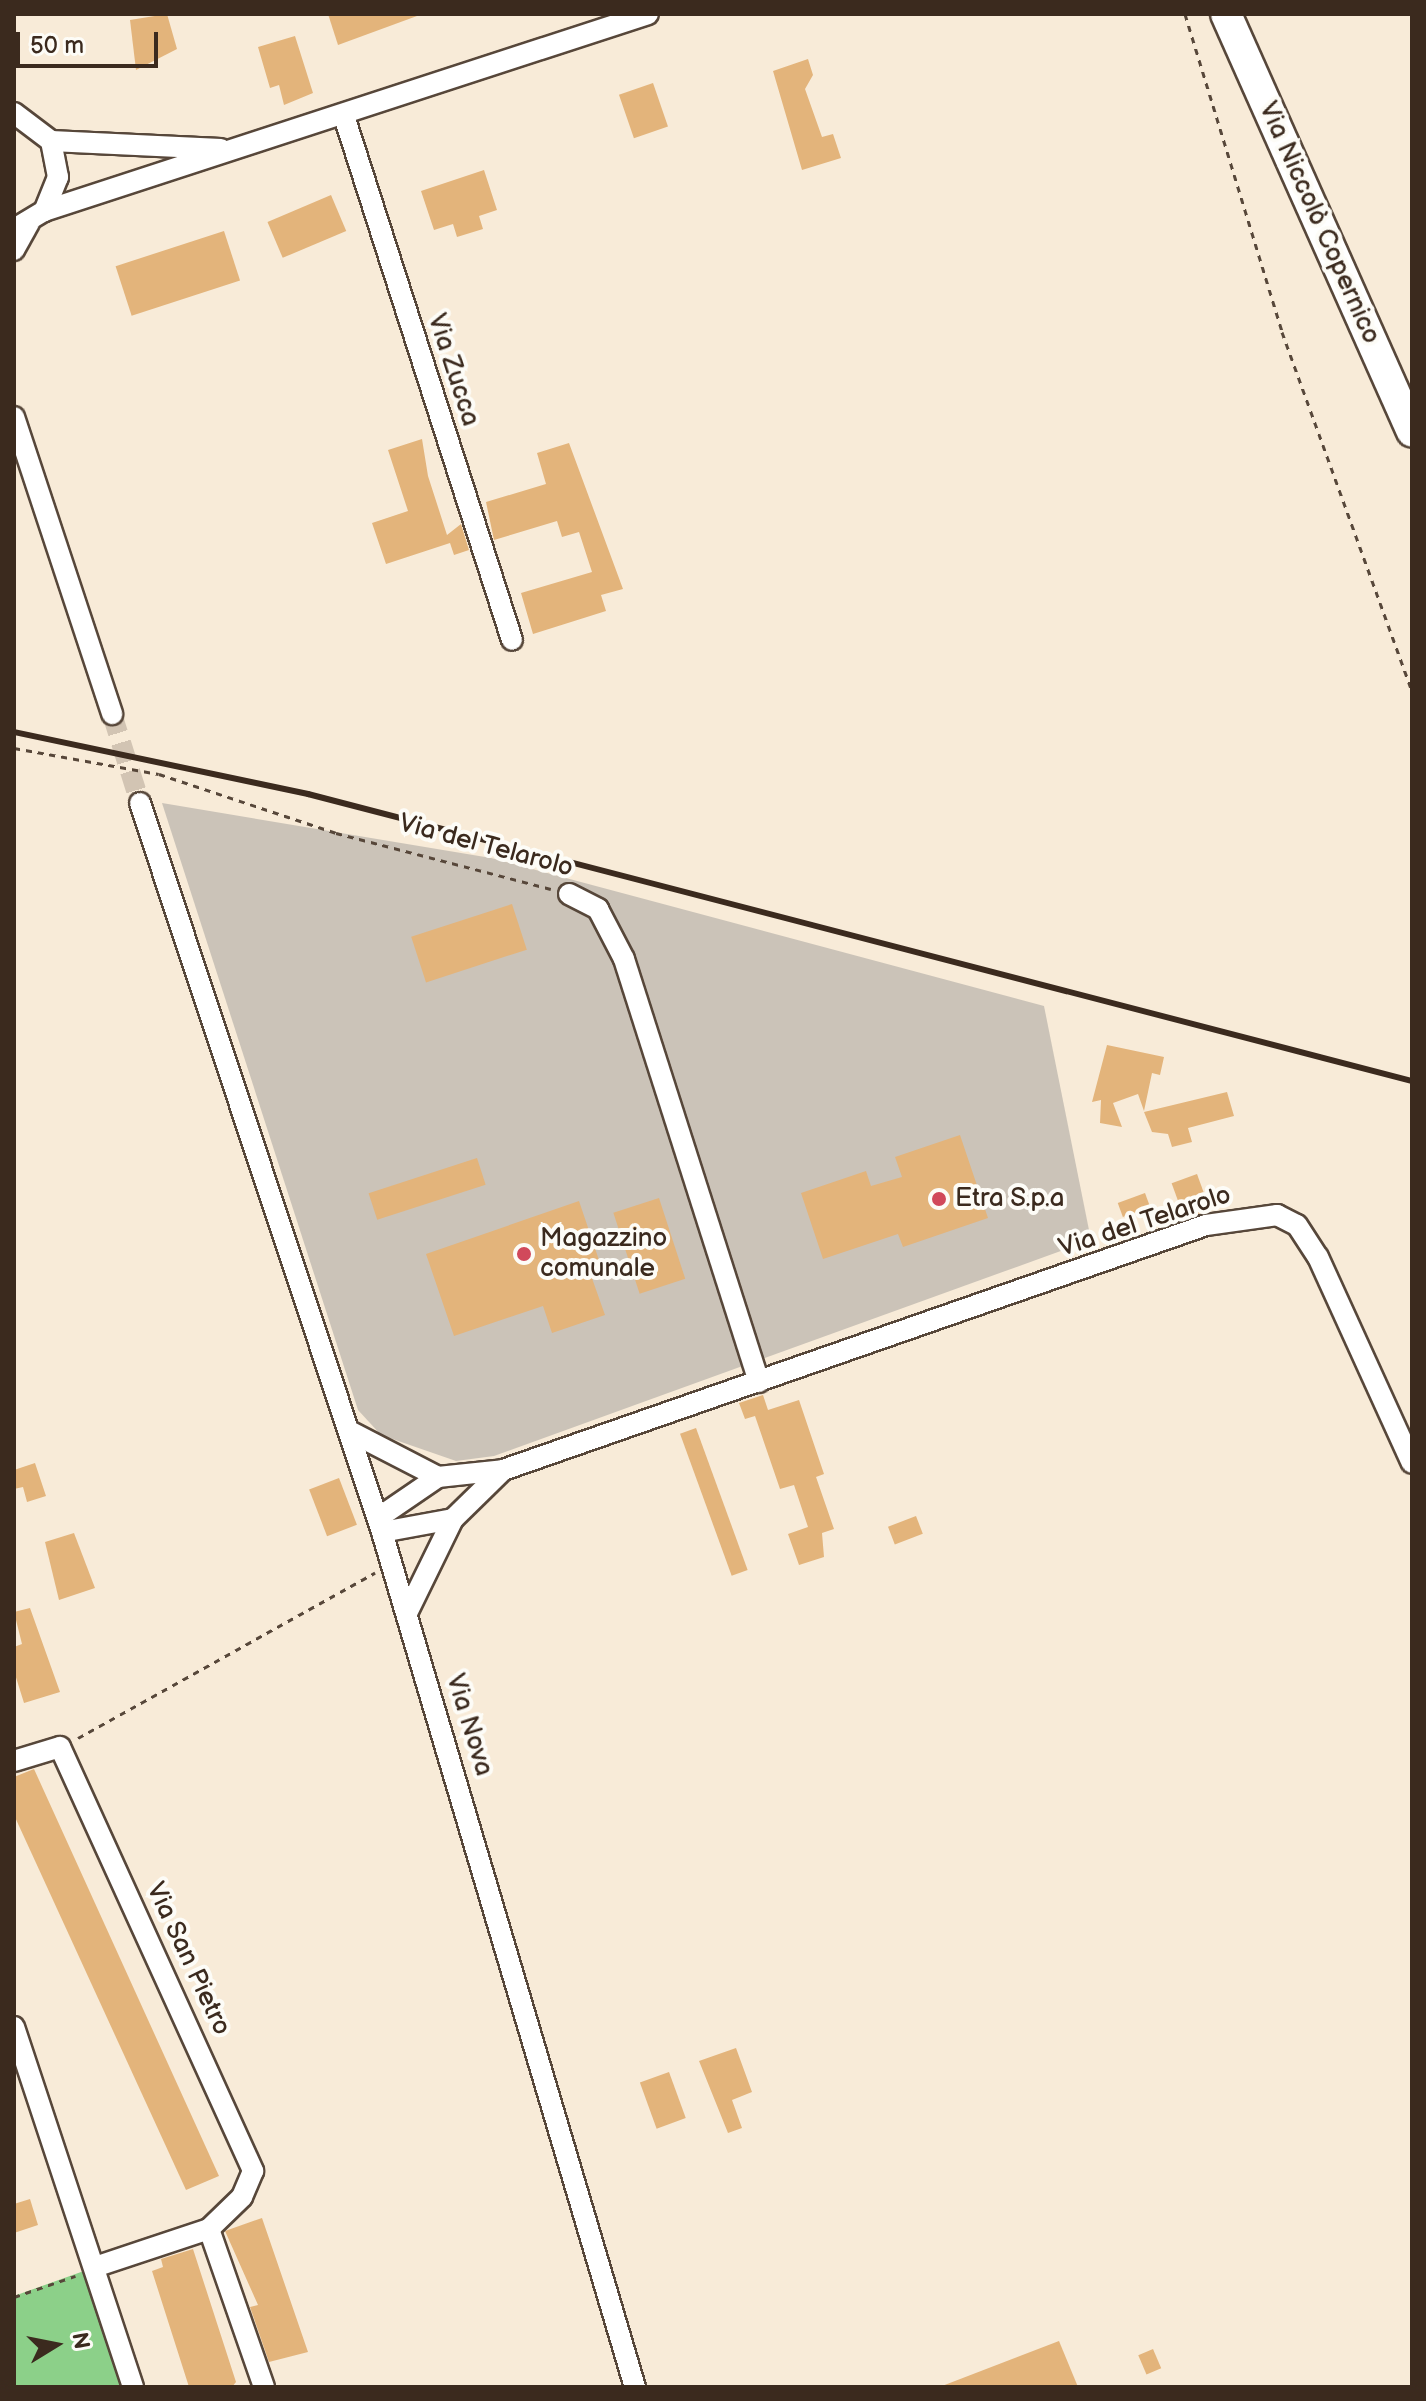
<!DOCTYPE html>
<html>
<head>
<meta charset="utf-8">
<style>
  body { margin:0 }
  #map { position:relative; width:1426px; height:2401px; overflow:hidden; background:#f8ebd8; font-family:"Balsamiq Sans",sans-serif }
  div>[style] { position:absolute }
  .industrial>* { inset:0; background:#cbc3b8 }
  .green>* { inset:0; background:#8cd089 }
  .building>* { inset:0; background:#e3b47b; transform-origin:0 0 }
  .minor-tunnel>* { height:20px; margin-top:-10px; transform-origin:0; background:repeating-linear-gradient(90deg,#d2c4b3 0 20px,transparent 0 30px) }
  .path>* { height:3px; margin-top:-1.5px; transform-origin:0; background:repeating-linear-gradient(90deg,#57473a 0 6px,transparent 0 12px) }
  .roads { filter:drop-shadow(2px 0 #57473a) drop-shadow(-2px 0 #57473a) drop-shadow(0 2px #57473a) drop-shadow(0 -2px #57473a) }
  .minor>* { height:20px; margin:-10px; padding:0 10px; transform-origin:10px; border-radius:10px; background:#fff }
  .highway>* { height:30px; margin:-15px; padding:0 15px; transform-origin:15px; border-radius:15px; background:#fff }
  .rail>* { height:6px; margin:-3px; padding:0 3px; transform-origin:3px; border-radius:3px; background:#3b2a1e }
  .dots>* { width:22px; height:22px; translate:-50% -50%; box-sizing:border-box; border:4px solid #fdfcf7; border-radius:50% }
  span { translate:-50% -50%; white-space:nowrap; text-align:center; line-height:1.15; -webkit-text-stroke:8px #fdfcf7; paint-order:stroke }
  .street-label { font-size:26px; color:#3b2a1e }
  .poi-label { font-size:26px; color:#3b2a1e }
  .left { translate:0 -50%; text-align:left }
  .frame { position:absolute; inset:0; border:16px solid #3b2a1e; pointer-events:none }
  .north { position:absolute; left:16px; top:2305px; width:80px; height:80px; -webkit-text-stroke:6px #fdfcf7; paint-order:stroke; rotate:80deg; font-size:22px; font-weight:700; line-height:32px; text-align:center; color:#3b2a1e }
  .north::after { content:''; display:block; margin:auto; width:28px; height:36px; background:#3b2a1e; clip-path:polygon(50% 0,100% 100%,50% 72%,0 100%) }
  .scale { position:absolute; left:16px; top:32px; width:142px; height:36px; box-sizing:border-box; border:4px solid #3b2a1e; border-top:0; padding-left:10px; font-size:24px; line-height:28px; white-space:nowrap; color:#3b2a1e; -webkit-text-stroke:6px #fdfcf7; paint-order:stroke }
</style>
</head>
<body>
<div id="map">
  <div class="industrial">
    <div style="clip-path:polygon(162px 803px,491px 858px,1044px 1006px,1091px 1240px,494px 1456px,456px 1461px,381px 1435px,358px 1410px)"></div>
  </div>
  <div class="green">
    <div style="clip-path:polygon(95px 2267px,133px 2387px,14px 2387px,14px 2296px)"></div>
  </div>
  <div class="building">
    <div style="clip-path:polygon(167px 14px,177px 49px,136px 70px,130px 20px)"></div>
    <div style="clip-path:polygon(328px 14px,416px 14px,417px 16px,338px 45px)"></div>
    <div style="clip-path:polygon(295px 36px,313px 93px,284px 105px,279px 85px,270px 88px,258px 47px)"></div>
    <div style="clip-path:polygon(808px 59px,813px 75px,805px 89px,822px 137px,833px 134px,841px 158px,802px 170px,773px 71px)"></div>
    <div style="left:653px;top:83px;width:46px;height:36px;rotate:71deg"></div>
    <div style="clip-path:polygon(484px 170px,497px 210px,479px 216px,483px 229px,457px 237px,453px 224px,434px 230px,421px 191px)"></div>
    <div style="left:331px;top:195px;width:39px;height:69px;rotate:67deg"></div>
    <div style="left:224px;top:231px;width:52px;height:114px;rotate:72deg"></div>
    <div style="clip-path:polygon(422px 439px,428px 476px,447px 535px,461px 524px,469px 550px,454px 555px,450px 543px,386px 564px,372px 523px,408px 511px,388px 450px)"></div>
    <div style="clip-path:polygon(569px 443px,623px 589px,601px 595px,606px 611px,533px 634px,521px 593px,592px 572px,579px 532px,562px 537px,557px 521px,494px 540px,486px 502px,546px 484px,537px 453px)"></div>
    <div style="left:512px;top:904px;width:48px;height:106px;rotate:72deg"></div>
    <div style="clip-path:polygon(1107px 1045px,1164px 1057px,1160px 1075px,1152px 1073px,1144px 1111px,1138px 1094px,1113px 1103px,1122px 1127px,1100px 1123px,1101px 1100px,1092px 1102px)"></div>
    <div style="clip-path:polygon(1227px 1092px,1234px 1116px,1188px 1128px,1192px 1142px,1172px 1147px,1168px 1134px,1152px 1132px,1144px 1112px)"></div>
    <div style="clip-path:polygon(960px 1135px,988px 1218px,903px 1247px,898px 1234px,823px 1259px,801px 1193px,866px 1171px,871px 1186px,902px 1177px,895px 1157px)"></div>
    <div style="left:477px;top:1158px;width:28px;height:114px;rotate:72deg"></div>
    <div style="left:1197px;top:1174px;width:38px;height:27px;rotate:70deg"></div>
    <div style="left:1145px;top:1193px;width:15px;height:29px;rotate:70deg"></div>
    <div style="left:659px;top:1198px;width:85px;height:48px;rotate:72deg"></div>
    <div style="clip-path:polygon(579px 1201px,600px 1263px,588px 1267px,605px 1315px,552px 1333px,543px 1306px,454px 1336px,426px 1254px)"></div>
    <div style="clip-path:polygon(763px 1395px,768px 1410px,799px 1400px,824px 1474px,816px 1477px,834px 1529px,822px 1533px,824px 1557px,799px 1565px,788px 1534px,808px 1527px,794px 1485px,780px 1489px,755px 1416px,745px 1419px,739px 1403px)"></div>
    <div style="left:696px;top:1428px;width:151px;height:17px;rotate:70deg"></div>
    <div style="clip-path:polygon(35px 1463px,46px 1496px,27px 1502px,23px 1487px,14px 1489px,14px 1470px)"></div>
    <div style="left:339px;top:1478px;width:50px;height:32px;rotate:69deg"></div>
    <div style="left:916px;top:1516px;width:19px;height:30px;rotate:69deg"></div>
    <div style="clip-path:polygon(74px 1533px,95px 1588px,59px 1600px,45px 1542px)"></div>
    <div style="clip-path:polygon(30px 1608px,60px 1692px,24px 1703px,14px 1671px,14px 1647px,22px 1644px,14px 1612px)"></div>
    <div style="clip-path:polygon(34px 1769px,219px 2176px,186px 2190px,14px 1815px,14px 1777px)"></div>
    <div style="clip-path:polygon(736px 2048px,752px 2092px,732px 2100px,742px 2128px,728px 2133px,699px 2061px)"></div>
    <div style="left:669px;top:2072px;width:49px;height:31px;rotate:70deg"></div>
    <div style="clip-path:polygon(30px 2199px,38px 2225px,14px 2233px,14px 2204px)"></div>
    <div style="clip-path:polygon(262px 2218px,308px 2352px,269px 2362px,250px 2307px,258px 2305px,225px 2231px)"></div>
    <div style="clip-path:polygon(193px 2249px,236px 2382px,232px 2387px,189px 2387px,152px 2271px,163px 2267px,161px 2259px)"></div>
    <div style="clip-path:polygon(1059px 2341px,1078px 2387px,942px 2387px,942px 2386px)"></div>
    <div style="left:1153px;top:2349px;width:21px;height:16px;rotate:67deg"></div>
  </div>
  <div class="minor-tunnel">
    <div style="left:112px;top:714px;width:93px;rotate:72.5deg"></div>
  </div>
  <div class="path">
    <div style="left:1185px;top:14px;width:332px;rotate:73deg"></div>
    <div style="left:1282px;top:332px;width:383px;rotate:70.1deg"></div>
    <div style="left:14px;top:748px;width:147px;rotate:10.2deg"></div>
    <div style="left:159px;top:774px;width:187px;rotate:18.4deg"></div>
    <div style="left:336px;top:833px;width:222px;rotate:14.6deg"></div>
    <div style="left:78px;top:1738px;width:340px;rotate:-29.1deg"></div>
    <div style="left:14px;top:2297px;width:65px;rotate:-19deg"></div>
  </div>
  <div class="roads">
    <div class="minor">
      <div style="left:14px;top:113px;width:46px;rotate:37.1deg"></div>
      <div style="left:51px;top:141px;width:37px;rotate:79deg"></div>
      <div style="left:58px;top:177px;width:37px;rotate:112deg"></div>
      <div style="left:44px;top:211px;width:35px;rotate:149deg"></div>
      <div style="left:344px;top:116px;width:550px;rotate:72.22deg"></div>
      <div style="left:51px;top:141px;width:170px;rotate:2.7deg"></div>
      <div style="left:44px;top:211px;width:635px;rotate:-18.06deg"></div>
      <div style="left:14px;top:250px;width:31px;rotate:-61deg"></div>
      <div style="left:14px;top:417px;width:313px;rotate:71.7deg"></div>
      <div style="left:140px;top:803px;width:768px;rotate:71.64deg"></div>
      <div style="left:382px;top:1532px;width:892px;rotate:73.52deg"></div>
      <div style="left:569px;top:894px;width:33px;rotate:27deg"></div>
      <div style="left:598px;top:909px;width:56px;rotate:62.5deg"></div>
      <div style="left:624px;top:959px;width:444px;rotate:72.3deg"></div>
      <div style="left:349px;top:1431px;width:100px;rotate:27.3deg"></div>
      <div style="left:438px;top:1477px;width:65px;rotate:-6.1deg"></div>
      <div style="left:503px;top:1470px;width:744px;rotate:-19.21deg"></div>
      <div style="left:1206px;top:1225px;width:72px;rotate:-8deg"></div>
      <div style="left:1277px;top:1215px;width:22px;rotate:27deg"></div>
      <div style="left:1297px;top:1225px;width:38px;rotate:57deg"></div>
      <div style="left:1318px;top:1257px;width:226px;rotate:65.5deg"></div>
      <div style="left:378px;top:1518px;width:73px;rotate:-34.3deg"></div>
      <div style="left:382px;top:1532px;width:72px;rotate:-10.4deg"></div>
      <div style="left:407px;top:1613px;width:105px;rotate:-63.9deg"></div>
      <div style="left:453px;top:1519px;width:70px;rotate:-44.4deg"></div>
      <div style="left:14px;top:1761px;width:48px;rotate:-16.9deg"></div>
      <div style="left:60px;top:1747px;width:466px;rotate:65.5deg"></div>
      <div style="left:253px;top:2171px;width:28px;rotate:113deg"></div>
      <div style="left:242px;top:2197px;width:46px;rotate:135.9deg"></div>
      <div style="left:209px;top:2229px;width:120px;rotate:161.6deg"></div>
      <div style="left:14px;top:2027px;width:379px;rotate:71.7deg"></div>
      <div style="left:209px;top:2229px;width:167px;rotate:70.8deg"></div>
    </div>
    <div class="highway">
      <div style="left:1226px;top:14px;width:457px;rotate:66deg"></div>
    </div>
  </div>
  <div class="rail">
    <div style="left:14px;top:732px;width:300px;rotate:11.9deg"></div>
    <div style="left:308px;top:794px;width:1141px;rotate:14.57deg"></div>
  </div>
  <div class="dots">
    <div style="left:939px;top:1199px;background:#d1495b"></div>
    <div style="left:524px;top:1254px;background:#d1495b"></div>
  </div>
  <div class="street-label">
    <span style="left:1319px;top:223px;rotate:66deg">Via Niccolò Copernico</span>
    <span style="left:453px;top:370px;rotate:72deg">Via Zucca</span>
    <span style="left:486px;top:846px;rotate:15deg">Via del Telarolo</span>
    <span style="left:1145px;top:1222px;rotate:-18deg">Via del Telarolo</span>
    <span style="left:469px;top:1725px;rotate:73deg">Via Nova</span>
    <span style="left:188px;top:1959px;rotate:65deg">Via San Pietro</span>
  </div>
  <div class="poi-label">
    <span class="left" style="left:955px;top:1199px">Etra S.p.a</span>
    <span class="left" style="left:540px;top:1254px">Magazzino<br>comunale</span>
  </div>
  <div class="frame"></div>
  <div class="north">N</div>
  <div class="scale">50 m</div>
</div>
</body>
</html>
